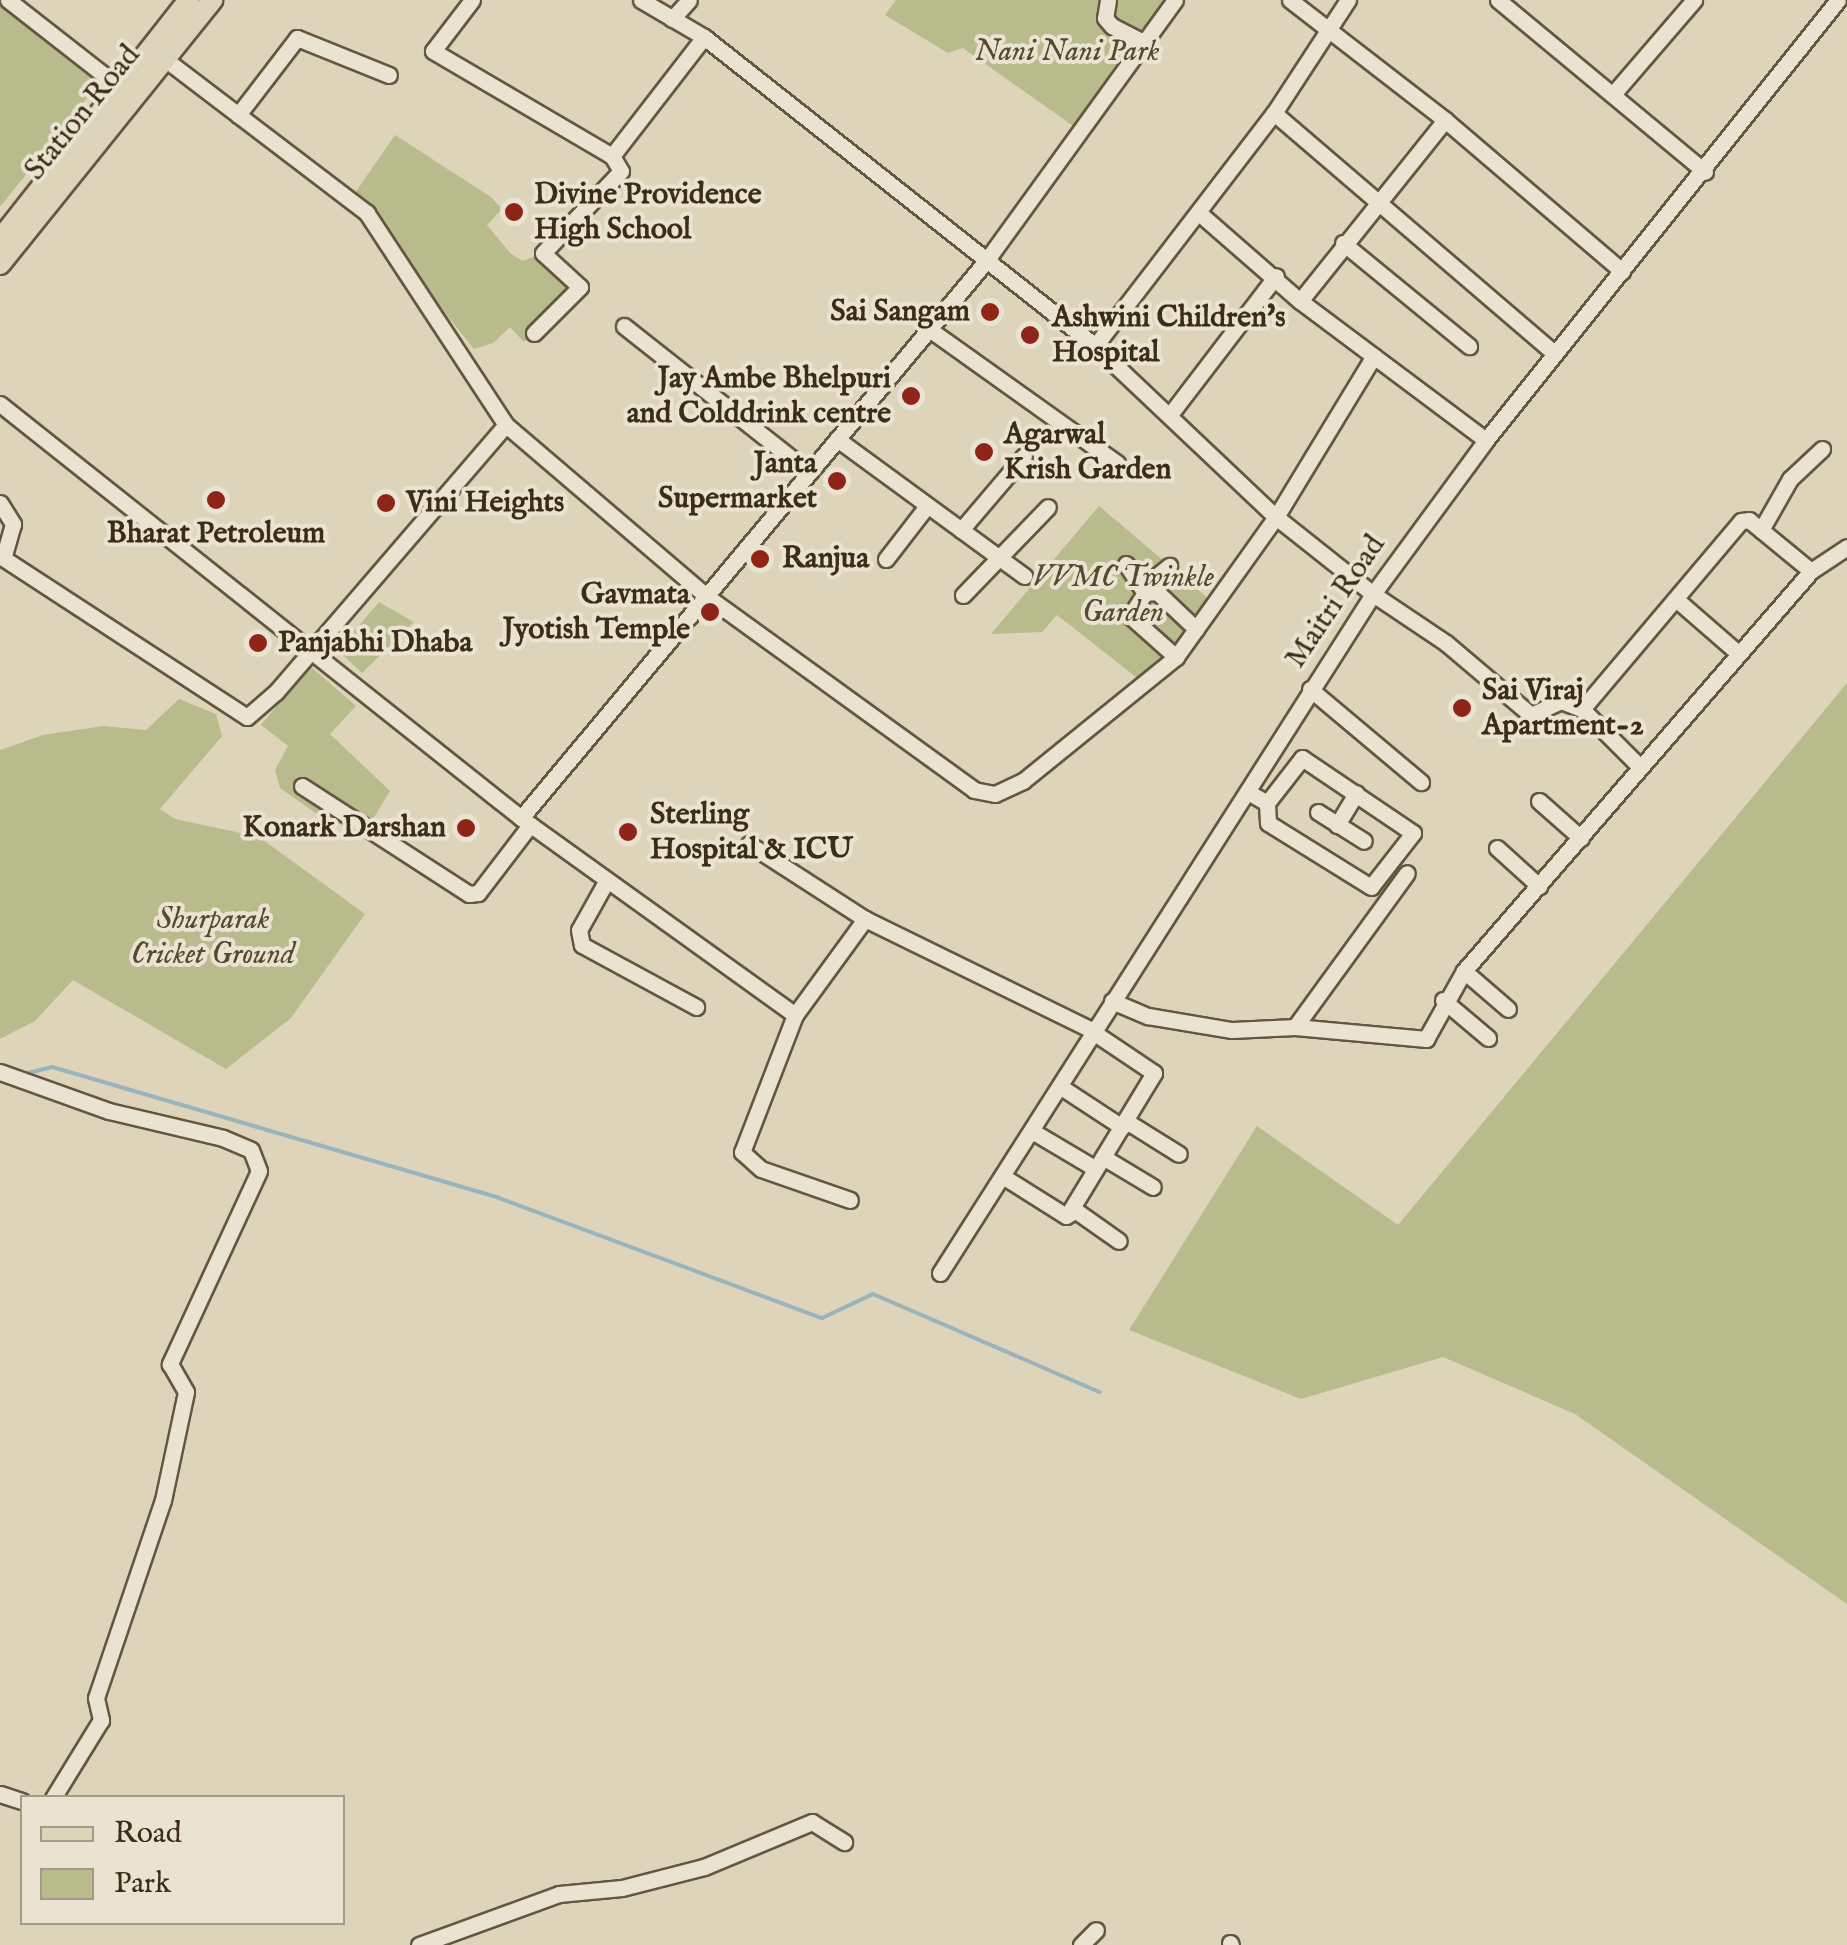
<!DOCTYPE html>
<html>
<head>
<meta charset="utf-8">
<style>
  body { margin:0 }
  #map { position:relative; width:1847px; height:1945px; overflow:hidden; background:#ded4ba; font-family:"IM FELL English",serif }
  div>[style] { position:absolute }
  .green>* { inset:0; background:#b8bb8b }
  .stream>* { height:4px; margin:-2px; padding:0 2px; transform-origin:2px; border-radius:2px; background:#98b5bb }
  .roads { filter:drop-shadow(2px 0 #65563f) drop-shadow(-2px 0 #65563f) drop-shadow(0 2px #65563f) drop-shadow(0 -2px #65563f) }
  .minor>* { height:15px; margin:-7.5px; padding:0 7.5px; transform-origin:7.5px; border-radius:7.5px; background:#eae3d2 }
  .major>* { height:20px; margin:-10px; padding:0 10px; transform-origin:10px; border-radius:10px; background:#ded4ba }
  .dots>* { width:28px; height:28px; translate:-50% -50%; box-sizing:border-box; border:5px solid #eae3d2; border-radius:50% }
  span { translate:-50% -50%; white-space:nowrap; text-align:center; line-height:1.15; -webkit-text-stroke:8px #eae3d2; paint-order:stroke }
  .park-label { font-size:30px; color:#56492d; font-style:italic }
  .street-label { font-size:30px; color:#3d2c16 }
  .poi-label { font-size:30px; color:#3d2c16; font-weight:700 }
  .left { translate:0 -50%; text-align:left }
  .right { translate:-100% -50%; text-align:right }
  .legend { position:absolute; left:20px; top:1795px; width:325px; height:130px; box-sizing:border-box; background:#eae3d2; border:2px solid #a59a87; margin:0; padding:12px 18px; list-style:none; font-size:30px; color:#3d2c16 }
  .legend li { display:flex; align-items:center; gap:20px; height:50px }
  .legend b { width:50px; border:2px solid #a59a87 }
</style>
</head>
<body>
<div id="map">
  <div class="green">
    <div style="clip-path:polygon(896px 0,1170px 0,1076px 128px,963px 48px,948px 53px,885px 15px)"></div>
    <div style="clip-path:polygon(0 5px,99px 83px,0 207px)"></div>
    <div style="clip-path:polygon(395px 135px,491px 197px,502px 209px,487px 225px,511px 254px,523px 261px,543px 253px,580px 287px,524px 342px,510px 327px,493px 343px,474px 349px,357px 203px,355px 193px)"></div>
    <div style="clip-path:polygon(1099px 506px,1210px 600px,1173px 653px,1141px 681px,1057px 615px,1042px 632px,991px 634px)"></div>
    <div style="clip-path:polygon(379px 602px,414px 622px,362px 673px,343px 655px,345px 642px)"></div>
    <div style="clip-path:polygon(310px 666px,356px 706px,330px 734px,390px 791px,364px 834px,320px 816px,280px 788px,275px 770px,288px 746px,261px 725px)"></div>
    <div style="clip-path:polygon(1847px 683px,1847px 1604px,1575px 1414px,1443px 1357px,1301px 1399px,1129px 1330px,1257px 1126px,1398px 1225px)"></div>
    <div style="clip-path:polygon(179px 699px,216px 714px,222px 736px,160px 809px,175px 819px,259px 837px,365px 914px,291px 1018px,226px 1069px,73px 980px,35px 1021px,0 1039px,0 750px,43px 735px,103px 726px,146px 730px)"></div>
  </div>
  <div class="stream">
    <div style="left:24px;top:1074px;width:29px;rotate:-14deg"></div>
    <div style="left:52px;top:1067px;width:466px;rotate:16.3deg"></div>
    <div style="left:499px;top:1198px;width:345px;rotate:20.4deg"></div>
    <div style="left:822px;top:1318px;width:56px;rotate:-25.2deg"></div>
    <div style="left:873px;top:1294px;width:247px;rotate:23.4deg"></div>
  </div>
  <div class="roads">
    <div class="minor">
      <div style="left:8px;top:0;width:151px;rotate:38deg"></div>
      <div style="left:472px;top:0;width:64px;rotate:127.4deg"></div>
      <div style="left:433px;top:51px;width:208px;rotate:30.4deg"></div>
      <div style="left:641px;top:0;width:73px;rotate:30.4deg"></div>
      <div style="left:704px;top:37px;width:498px;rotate:38.3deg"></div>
      <div style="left:1095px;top:346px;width:249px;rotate:43.4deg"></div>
      <div style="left:1276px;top:517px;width:124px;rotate:38.4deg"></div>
      <div style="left:1373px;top:594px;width:88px;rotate:33.9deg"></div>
      <div style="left:1446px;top:643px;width:111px;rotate:40.3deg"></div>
      <div style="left:1531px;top:715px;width:33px;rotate:-25deg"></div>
      <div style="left:1561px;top:701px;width:22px;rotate:21deg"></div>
      <div style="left:1582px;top:709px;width:81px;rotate:45deg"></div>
      <div style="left:1108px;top:0;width:18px;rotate:99deg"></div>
      <div style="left:1105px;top:18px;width:11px;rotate:49deg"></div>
      <div style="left:1112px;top:26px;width:36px;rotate:27deg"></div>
      <div style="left:1290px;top:0;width:196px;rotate:37.7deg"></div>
      <div style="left:1445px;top:120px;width:233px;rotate:40.5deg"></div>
      <div style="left:1498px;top:0;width:269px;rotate:39.7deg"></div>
      <div style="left:672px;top:19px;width:25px;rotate:-48deg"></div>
      <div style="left:1614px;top:93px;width:123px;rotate:-49.3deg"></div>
      <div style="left:1274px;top:113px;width:370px;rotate:40.6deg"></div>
      <div style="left:238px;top:115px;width:97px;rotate:-52.5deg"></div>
      <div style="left:297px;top:38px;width:99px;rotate:21.9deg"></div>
      <div style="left:1199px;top:213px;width:134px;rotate:41.1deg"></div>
      <div style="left:1300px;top:301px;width:232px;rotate:36.8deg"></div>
      <div style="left:1343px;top:243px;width:163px;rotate:39.3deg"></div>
      <div style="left:1300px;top:301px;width:232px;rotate:-51.3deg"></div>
      <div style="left:624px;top:326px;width:236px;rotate:38.3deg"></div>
      <div style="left:929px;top:329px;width:231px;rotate:35.5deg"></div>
      <div style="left:534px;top:333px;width:65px;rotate:-45deg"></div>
      <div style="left:580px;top:287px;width:50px;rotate:-137.4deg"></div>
      <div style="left:543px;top:253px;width:113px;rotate:-46.4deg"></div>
      <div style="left:621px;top:171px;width:17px;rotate:-121deg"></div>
      <div style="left:612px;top:156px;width:150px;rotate:-52.3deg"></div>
      <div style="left:1095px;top:346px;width:294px;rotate:-52.5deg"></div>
      <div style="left:1274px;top:113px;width:135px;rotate:-56.8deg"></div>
      <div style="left:0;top:404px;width:665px;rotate:38.47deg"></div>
      <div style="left:521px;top:818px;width:337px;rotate:35.7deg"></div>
      <div style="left:795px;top:1015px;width:119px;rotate:-53.9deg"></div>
      <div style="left:865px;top:919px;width:253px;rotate:26.1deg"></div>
      <div style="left:1172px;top:412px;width:171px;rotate:-52.6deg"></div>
      <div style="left:506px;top:425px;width:262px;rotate:40.5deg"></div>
      <div style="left:705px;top:595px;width:332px;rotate:35.9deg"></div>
      <div style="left:974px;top:790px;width:21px;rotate:11deg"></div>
      <div style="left:995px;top:794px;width:31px;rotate:-25deg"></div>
      <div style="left:1023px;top:781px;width:197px;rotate:-39deg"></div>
      <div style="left:1176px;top:657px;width:172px;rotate:-54.5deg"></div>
      <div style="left:1276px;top:517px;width:188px;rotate:-58.7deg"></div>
      <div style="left:837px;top:439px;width:232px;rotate:36.2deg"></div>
      <div style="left:0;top:503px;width:25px;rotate:58deg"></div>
      <div style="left:13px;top:524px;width:35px;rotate:106deg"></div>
      <div style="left:3px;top:558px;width:291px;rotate:33.1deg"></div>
      <div style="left:247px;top:717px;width:38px;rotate:-41deg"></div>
      <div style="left:276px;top:692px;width:352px;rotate:-49.3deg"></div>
      <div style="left:506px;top:425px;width:254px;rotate:-123.3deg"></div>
      <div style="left:367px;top:213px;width:263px;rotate:-142.7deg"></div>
      <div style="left:961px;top:530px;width:97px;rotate:-49.6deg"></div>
      <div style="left:1761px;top:530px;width:59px;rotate:-60.4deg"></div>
      <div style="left:1790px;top:479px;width:44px;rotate:-43.2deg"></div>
      <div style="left:886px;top:559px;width:67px;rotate:-52.3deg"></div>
      <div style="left:1126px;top:564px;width:35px;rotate:57deg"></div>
      <div style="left:1145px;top:593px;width:12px;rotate:-5deg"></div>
      <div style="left:1157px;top:592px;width:14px;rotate:-107deg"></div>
      <div style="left:1153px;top:579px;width:10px;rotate:163deg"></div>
      <div style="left:1811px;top:571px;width:43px;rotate:-33.7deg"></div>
      <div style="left:1153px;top:579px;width:21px;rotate:-39deg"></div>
      <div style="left:1157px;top:592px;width:54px;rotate:43.5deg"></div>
      <div style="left:1145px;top:593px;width:27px;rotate:123deg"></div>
      <div style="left:1130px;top:616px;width:62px;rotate:41.7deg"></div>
      <div style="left:963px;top:595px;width:122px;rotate:-46deg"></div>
      <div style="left:1677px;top:600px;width:81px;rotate:41deg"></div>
      <div style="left:1310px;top:689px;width:145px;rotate:40deg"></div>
      <div style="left:302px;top:786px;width:199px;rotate:32.9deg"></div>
      <div style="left:469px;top:894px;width:9px;rotate:-6deg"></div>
      <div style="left:478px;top:893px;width:86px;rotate:-52.6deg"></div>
      <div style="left:1248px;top:792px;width:22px;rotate:30deg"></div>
      <div style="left:1267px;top:803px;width:57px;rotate:-52.1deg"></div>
      <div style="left:1302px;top:758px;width:134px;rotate:34deg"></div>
      <div style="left:1413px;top:833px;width:68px;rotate:127.9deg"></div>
      <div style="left:1371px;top:887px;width:121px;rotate:-148.1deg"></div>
      <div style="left:1268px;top:823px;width:20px;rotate:-93deg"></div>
      <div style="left:1539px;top:801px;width:56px;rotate:41.4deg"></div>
      <div style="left:1318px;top:812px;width:54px;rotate:32.2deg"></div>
      <div style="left:521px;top:818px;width:726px;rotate:-50.14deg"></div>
      <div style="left:986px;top:261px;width:322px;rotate:-54.1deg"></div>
      <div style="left:1337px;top:825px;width:37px;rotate:-59deg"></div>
      <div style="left:749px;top:844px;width:138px;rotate:32.9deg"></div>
      <div style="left:1497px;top:848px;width:57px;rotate:42.1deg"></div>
      <div style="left:607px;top:880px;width:57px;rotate:119.2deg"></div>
      <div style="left:579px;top:930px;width:15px;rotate:79deg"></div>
      <div style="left:582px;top:945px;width:130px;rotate:28.5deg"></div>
      <div style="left:1464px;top:971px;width:58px;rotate:40.8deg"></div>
      <div style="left:1443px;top:1000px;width:59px;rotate:40.2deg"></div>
      <div style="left:1112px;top:1001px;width:39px;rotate:23deg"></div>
      <div style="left:1148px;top:1016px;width:85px;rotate:9.5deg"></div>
      <div style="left:1232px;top:1030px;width:63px;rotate:-2.7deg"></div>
      <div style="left:1295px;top:1027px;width:132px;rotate:5.2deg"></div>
      <div style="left:1426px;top:1039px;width:78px;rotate:-60.8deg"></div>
      <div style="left:1464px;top:971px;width:530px;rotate:-49.06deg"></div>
      <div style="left:1811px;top:571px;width:80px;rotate:-140.6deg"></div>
      <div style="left:1749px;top:520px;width:8px;rotate:173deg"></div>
      <div style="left:1741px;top:521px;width:246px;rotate:130.2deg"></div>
      <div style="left:795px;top:1015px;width:147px;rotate:111.1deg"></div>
      <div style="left:742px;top:1152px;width:25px;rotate:42deg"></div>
      <div style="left:761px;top:1169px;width:94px;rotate:19.2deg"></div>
      <div style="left:1295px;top:1027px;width:190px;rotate:-54deg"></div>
      <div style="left:1096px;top:1034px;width:70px;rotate:33.9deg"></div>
      <div style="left:1154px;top:1073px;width:158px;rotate:121.3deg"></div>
      <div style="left:1072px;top:1208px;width:57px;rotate:35.1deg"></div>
      <div style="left:0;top:1072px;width:116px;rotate:19.7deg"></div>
      <div style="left:109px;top:1111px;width:117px;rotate:13.3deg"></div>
      <div style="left:223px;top:1138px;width:30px;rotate:23deg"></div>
      <div style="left:251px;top:1150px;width:22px;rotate:69deg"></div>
      <div style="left:259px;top:1171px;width:213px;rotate:114.8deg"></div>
      <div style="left:170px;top:1364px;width:32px;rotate:60deg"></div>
      <div style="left:186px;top:1392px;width:110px;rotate:102deg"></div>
      <div style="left:163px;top:1500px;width:209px;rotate:108.7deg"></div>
      <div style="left:96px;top:1698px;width:23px;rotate:77deg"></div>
      <div style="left:101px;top:1720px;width:92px;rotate:121.6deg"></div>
      <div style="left:1061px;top:1087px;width:73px;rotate:33.3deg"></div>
      <div style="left:1126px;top:1121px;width:62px;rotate:31.9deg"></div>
      <div style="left:1032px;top:1131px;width:74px;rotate:30.7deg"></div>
      <div style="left:1103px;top:1157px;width:58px;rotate:31deg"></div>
      <div style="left:1004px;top:1177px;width:73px;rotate:32.2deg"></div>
      <div style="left:1066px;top:1216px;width:8px;rotate:-30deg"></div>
      <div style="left:940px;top:1273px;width:805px;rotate:-57.47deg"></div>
      <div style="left:1373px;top:594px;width:191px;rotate:-53.7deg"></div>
      <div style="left:1486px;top:440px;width:563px;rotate:-51.34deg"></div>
      <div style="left:0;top:1794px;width:23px;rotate:18deg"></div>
      <div style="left:1230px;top:1943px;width:2px;rotate:63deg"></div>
      <div style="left:419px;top:1945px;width:149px;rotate:-20deg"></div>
      <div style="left:559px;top:1894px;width:63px;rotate:-5.4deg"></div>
      <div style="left:622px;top:1888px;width:85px;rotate:-14.4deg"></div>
      <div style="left:704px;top:1867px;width:117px;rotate:-22.6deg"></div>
      <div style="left:812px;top:1822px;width:38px;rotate:32deg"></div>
      <div style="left:1081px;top:1945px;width:21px;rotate:-45deg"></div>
    </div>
    <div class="major">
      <div style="left:0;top:240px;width:305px;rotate:-51.8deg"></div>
      <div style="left:0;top:264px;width:339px;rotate:-51.2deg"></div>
    </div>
  </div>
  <div class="dots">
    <div style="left:514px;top:212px;background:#8f2418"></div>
    <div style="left:990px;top:312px;background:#8f2418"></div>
    <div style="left:1030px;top:335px;background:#8f2418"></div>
    <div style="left:911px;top:396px;background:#8f2418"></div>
    <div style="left:984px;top:452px;background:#8f2418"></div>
    <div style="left:837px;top:481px;background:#8f2418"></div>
    <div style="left:216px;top:500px;background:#8f2418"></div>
    <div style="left:386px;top:503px;background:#8f2418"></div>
    <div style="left:760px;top:559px;background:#8f2418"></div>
    <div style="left:710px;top:612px;background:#8f2418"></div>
    <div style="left:258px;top:643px;background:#8f2418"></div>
    <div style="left:1462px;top:708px;background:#8f2418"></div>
    <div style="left:466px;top:828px;background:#8f2418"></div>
    <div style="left:628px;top:832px;background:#8f2418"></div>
  </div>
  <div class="park-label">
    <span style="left:1067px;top:52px">Nani Nani Park</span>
    <span style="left:1123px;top:595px">VVMC Twinkle<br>Garden</span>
    <span style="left:213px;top:937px">Shurparak<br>Cricket Ground</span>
  </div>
  <div class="street-label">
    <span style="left:83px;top:113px;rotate:-51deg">Station Road</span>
    <span style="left:1336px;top:602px;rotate:-56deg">Maitri Road</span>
  </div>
  <div class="poi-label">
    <span class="left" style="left:534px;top:212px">Divine Providence<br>High School</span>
    <span class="right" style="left:970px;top:312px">Sai Sangam</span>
    <span class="left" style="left:1052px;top:335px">Ashwini Children's<br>Hospital</span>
    <span class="right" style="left:891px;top:396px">Jay Ambe Bhelpuri<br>and Colddrink centre</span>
    <span class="left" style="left:1004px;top:452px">Agarwal<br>Krish Garden</span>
    <span class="right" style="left:817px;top:481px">Janta<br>Supermarket</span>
    <span class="left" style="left:406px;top:503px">Vini Heights</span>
    <span style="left:216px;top:534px">Bharat Petroleum</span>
    <span class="left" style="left:782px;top:559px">Ranjua</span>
    <span class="right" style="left:690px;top:612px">Gavmata<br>Jyotish Temple</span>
    <span class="left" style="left:278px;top:643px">Panjabhi Dhaba</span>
    <span class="left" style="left:1482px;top:708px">Sai Viraj<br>Apartment-2</span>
    <span class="left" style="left:650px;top:832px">Sterling<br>Hospital &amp; ICU</span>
    <span class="right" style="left:446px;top:828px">Konark Darshan</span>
  </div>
  <ul class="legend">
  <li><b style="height:12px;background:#ded4ba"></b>Road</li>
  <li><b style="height:28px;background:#b8bb8b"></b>Park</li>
  </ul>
</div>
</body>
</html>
